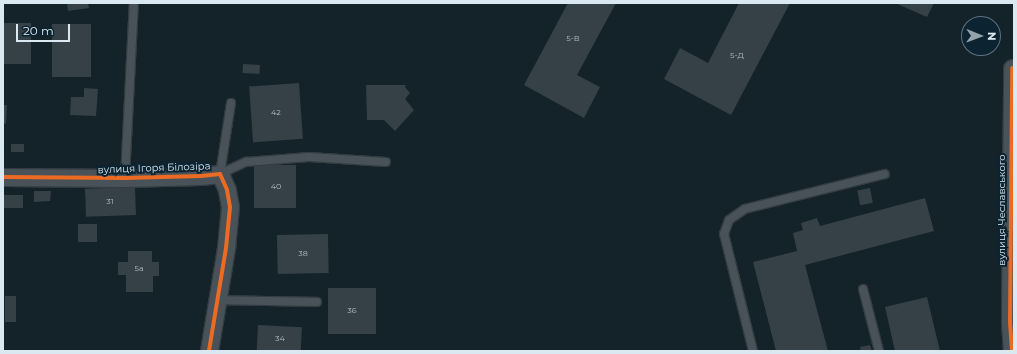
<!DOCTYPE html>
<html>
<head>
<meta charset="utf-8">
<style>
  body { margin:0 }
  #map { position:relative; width:1017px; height:354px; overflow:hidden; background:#14222a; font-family:Montserrat,sans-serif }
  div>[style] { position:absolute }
  .building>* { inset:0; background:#354147; transform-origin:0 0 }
  .roads { filter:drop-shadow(1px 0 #323c42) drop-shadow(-1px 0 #323c42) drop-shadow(0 1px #323c42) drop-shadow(0 -1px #323c42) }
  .service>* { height:8px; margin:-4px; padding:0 4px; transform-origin:4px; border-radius:4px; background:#485258 }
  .minor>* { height:17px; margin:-8.5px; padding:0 8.5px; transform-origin:8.5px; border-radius:8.5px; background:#485258 }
  .cycleway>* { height:4px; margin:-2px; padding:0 2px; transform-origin:2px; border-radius:2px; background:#ed6a23 }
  span { translate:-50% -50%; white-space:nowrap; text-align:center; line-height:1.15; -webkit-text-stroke:4px #0c2432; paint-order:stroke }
  .number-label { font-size:8px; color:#b1bec6 }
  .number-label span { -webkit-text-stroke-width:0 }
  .street-label { font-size:10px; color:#dae8f1 }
  .frame { position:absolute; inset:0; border:4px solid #dae8f1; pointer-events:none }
  .north { position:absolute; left:961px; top:16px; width:40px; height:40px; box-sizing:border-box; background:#0c2432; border:1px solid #5e727e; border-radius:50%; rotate:91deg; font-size:11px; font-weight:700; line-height:16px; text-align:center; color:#dae8f1 }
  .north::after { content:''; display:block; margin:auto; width:14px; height:18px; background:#95a3ab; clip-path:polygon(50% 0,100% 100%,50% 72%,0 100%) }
  .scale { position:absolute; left:16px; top:24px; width:54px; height:18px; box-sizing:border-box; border:2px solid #dae8f1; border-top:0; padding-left:5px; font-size:12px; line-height:14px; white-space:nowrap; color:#dae8f1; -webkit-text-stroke:3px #0c2432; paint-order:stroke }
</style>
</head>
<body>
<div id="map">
  <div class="building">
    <div style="clip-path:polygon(67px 3px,88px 3px,89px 8px,68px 11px)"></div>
    <div style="clip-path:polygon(568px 3px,616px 3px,577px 75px,600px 87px,584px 118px,524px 85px)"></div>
    <div style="clip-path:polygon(739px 3px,790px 3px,731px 115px,664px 79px,680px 48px,708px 63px)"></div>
    <div style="clip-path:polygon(895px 3px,934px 3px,927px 17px)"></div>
    <div style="left:3px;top:23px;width:28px;height:41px"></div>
    <div style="left:52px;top:24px;width:39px;height:53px"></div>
    <div style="left:243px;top:64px;width:17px;height:9px;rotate:3deg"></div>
    <div style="left:299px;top:83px;width:56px;height:50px;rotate:86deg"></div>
    <div style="clip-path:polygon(366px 85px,406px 85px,405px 87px,410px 93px,405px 99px,414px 110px,395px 131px,384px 120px,367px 120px)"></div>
    <div style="clip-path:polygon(84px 88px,98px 89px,96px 116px,70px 115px,71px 97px,84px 97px)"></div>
    <div style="clip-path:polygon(3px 105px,7px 105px,6px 124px,3px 123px)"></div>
    <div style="left:11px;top:144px;width:13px;height:8px"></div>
    <div style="left:254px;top:165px;width:42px;height:43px"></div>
    <div style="left:135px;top:187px;width:28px;height:50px;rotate:88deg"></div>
    <div style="left:870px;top:188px;width:15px;height:13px;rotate:79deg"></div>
    <div style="clip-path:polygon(34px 191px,51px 191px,50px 201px,34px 202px)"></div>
    <div style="left:3px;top:195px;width:20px;height:13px"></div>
    <div style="clip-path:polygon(925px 198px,934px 231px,805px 265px,828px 351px,776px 351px,753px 262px,797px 251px,793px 233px,803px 230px,801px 223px,817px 218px,820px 226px)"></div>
    <div style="left:78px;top:224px;width:19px;height:18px"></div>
    <div style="left:328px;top:234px;width:39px;height:51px;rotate:89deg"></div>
    <div style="clip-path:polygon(128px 251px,152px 251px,152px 262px,159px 262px,159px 276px,153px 276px,153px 292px,126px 292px,126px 275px,118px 275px,118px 262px,128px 262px)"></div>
    <div style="left:328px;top:288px;width:48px;height:46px"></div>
    <div style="left:5px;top:296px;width:11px;height:26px"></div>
    <div style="clip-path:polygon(927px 297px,940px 351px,895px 351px,885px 307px)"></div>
    <div style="left:258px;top:325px;width:44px;height:26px;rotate:3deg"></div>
    <div style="clip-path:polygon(870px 345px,872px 351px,861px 351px,860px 347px)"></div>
  </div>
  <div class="roads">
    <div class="service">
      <div style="left:231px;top:103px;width:72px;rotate:98.8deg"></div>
      <div style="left:220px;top:174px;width:29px;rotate:-25deg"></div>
      <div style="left:246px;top:162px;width:63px;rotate:-4.5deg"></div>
      <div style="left:309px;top:157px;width:77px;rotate:3.7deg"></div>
      <div style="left:125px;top:178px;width:175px;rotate:-87.1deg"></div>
      <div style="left:863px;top:289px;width:64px;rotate:75.5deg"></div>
      <div style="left:216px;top:300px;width:101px;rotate:1.1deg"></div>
      <div style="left:753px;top:351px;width:121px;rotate:-103.9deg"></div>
      <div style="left:724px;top:234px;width:15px;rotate:-70deg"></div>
      <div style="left:729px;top:220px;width:19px;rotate:-35deg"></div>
      <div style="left:745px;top:209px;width:144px;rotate:-14deg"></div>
    </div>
    <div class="minor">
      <div style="left:3px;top:177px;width:122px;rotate:0.5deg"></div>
      <div style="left:125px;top:178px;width:76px;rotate:-1.5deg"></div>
      <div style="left:201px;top:176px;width:19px;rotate:-6deg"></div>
      <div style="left:220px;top:174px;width:17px;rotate:66deg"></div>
      <div style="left:227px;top:190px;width:17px;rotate:80deg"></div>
      <div style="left:230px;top:207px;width:41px;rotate:95.6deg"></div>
      <div style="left:226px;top:248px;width:104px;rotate:99.4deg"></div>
      <div style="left:1012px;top:351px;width:30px;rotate:-94deg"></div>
      <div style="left:1010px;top:321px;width:253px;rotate:-89.5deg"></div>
    </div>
  </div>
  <div class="cycleway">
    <div style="left:3px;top:177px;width:122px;rotate:0.5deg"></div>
    <div style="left:125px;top:178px;width:76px;rotate:-1.5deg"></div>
    <div style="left:201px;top:176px;width:19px;rotate:-6deg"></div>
    <div style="left:220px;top:174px;width:17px;rotate:66deg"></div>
    <div style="left:227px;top:190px;width:17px;rotate:80deg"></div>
    <div style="left:230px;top:207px;width:41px;rotate:95.6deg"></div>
    <div style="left:226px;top:248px;width:104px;rotate:99.4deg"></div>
    <div style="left:1012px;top:351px;width:30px;rotate:-94deg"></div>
    <div style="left:1010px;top:321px;width:253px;rotate:-89.5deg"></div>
  </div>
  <div class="number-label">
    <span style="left:573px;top:39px">5-В</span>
    <span style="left:737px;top:56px">5-Д</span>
    <span style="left:276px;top:113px">42</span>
    <span style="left:276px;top:187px">40</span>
    <span style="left:110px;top:202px">31</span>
    <span style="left:303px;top:254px">38</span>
    <span style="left:139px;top:269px">5а</span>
    <span style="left:352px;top:311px">36</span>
    <span style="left:280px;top:339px">34</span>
  </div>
  <div class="street-label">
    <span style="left:154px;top:168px;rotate:-2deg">вулиця Ігоря Білозіра</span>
    <span style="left:1002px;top:210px;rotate:-90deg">вулиця Чеславського</span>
  </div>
  <div class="frame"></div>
  <div class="north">N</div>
  <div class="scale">20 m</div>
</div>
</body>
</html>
